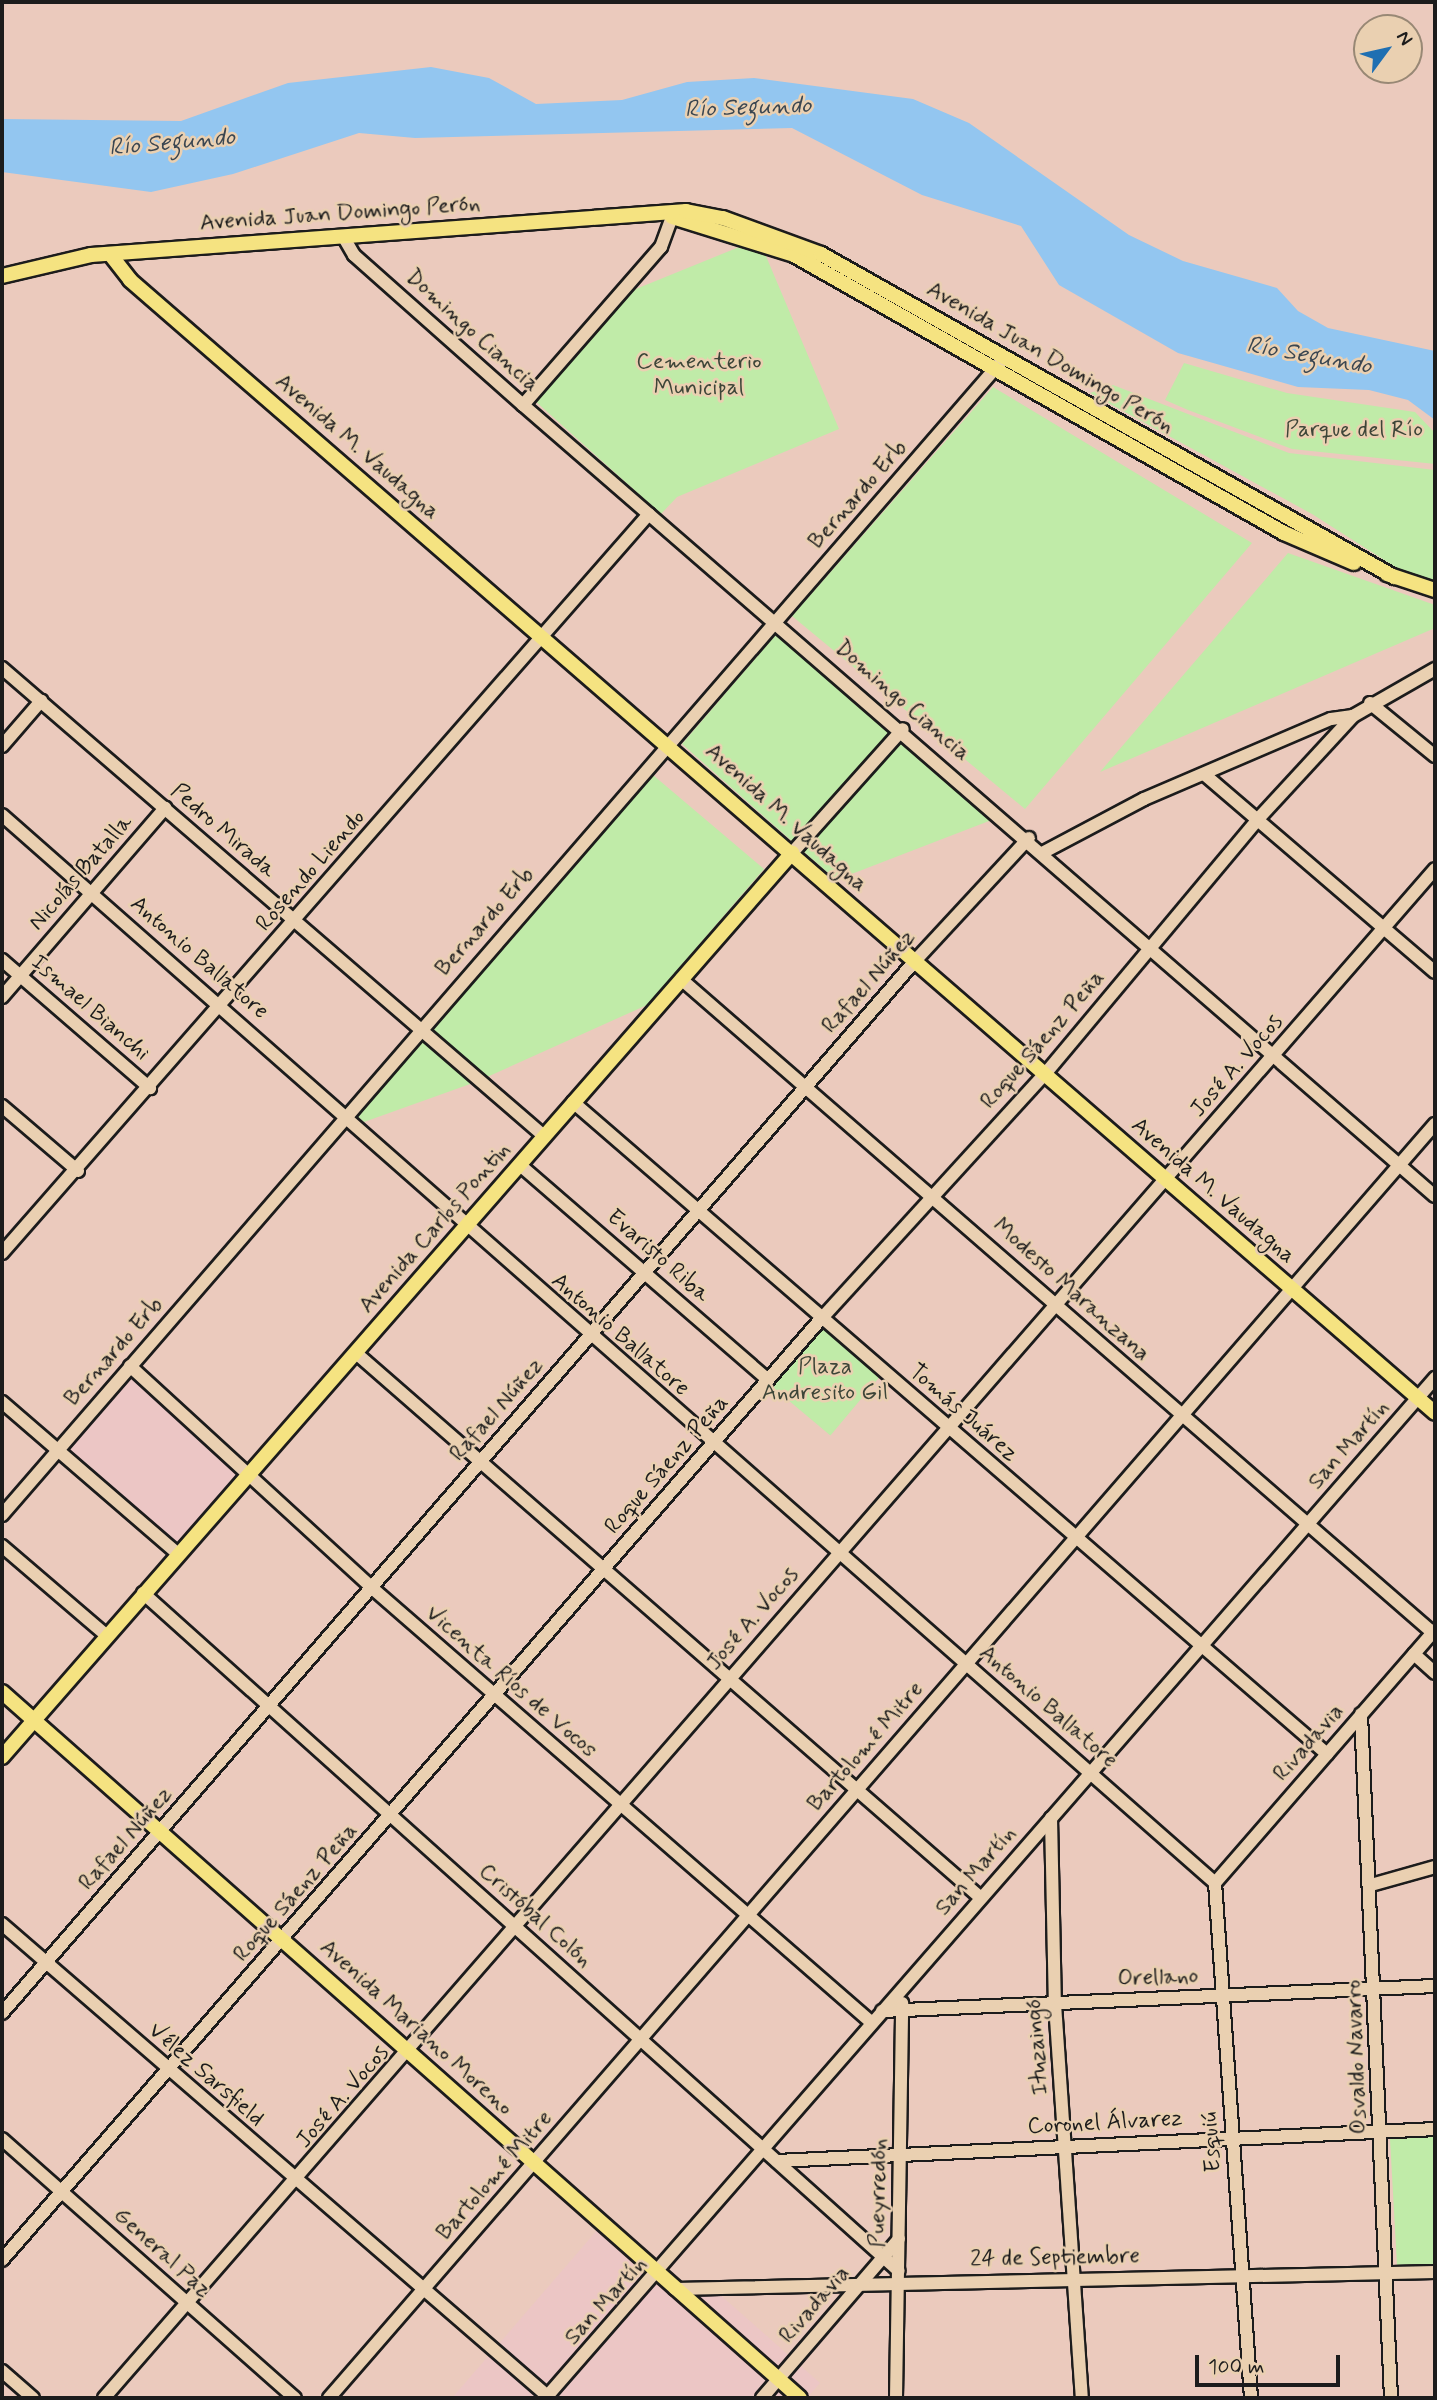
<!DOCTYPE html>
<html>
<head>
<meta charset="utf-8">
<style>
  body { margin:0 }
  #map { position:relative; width:1437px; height:2400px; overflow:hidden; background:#ebcabd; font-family:Mynerve,sans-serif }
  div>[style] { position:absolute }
  .built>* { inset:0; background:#ecc6c5; transform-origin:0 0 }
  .green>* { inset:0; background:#c0eba8; transform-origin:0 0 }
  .water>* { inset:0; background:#93c6f0 }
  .roads { filter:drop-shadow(2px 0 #1c1c1c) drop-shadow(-2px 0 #1c1c1c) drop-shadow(0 2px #1c1c1c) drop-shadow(0 -2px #1c1c1c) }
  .minor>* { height:12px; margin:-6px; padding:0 6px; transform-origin:6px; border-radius:6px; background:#ead0b1 }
  .major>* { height:14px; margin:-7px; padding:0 7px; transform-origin:7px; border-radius:7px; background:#f5e381 }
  span { translate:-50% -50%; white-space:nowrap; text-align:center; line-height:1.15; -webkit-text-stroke:5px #ead0b1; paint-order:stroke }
  .street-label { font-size:23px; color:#1c1c1c }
  .park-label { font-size:23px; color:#3d4538 }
  .water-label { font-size:24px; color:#3a4651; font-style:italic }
  .frame { position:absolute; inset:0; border:4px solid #1c1c1c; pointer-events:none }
  .north { position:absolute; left:1353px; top:14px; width:70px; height:70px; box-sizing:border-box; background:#ead0b1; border:2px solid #988875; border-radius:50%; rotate:57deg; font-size:19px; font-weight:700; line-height:28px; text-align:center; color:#1c1c1c }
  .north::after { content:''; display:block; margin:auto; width:24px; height:32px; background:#1f6fb2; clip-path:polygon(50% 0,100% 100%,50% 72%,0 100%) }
  .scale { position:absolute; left:1195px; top:2355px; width:145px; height:32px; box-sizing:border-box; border:4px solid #1c1c1c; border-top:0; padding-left:9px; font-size:21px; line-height:24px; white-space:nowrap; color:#1c1c1c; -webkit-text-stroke:5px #ead0b1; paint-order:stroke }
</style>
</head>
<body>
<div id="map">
  <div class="built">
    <div style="left:130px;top:1373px;width:148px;height:103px;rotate:41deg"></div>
    <div style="clip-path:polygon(599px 2228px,670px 2293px,717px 2292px,820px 2383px,807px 2398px,452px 2398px)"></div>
  </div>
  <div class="green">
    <div style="clip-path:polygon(749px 243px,763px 249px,839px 429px,677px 497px,661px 514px,534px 400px,631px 291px)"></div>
    <div style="clip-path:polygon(1184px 363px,1287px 393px,1415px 412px,1435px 433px,1435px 464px,1292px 449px,1188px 410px,1165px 400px)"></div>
    <div style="clip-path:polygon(1113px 385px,1289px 453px,1435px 470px,1435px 582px,1400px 570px,1312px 514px,1090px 393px)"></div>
    <div style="clip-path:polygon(993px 387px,1252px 543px,1025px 809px,792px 616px)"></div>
    <div style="clip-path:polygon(1288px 553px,1435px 605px,1435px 628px,1100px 772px)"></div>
    <div style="clip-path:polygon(779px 631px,1002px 816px,836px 880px,682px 744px)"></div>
    <div style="clip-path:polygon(653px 775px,764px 869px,647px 1005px,487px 1077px,430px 1028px)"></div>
    <div style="clip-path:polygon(421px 1037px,473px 1083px,364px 1122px,355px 1114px)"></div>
    <div style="left:820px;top:1325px;width:79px;height:78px;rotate:40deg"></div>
    <div style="clip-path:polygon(1435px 2137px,1435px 2264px,1397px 2265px,1390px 2139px)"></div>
  </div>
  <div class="water">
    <div style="clip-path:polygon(431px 67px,489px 78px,536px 104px,622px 100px,687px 82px,754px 78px,913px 99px,969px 123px,1129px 235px,1183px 261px,1277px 288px,1298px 311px,1328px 328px,1435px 351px,1435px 420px,1408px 400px,1369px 390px,1298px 387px,1178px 353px,1059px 285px,1021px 226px,922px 195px,792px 128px,415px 138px,359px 133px,233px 174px,151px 192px,2px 172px,2px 119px,181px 121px,288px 83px)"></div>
  </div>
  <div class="roads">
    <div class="minor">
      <div style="left:343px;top:236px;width:22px;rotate:60deg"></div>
      <div style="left:354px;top:255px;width:226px;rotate:41.6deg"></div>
      <div style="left:523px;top:405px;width:1207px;rotate:40.94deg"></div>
      <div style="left:523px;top:405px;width:210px;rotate:-48.9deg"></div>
      <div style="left:661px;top:247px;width:32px;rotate:-70deg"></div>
      <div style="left:2px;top:668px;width:716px;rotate:40.81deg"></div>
      <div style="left:1370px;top:703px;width:84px;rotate:39.2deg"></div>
      <div style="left:2px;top:746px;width:60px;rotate:-49.1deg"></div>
      <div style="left:1204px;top:774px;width:304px;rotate:40.6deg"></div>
      <div style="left:2px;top:815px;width:1616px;rotate:41.36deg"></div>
      <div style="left:1044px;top:852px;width:113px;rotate:-27.9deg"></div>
      <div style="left:1144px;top:799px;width:203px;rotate:-23.2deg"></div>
      <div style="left:1331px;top:719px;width:22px;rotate:-8deg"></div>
      <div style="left:792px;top:853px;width:166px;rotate:-48.2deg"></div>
      <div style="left:2px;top:960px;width:196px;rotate:40.9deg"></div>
      <div style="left:681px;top:979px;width:997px;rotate:41.01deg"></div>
      <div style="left:2px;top:997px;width:250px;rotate:-49.2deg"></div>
      <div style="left:573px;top:1102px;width:997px;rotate:40.85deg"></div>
      <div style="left:2px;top:1106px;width:100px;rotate:40.5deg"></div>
      <div style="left:520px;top:1165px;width:328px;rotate:40.9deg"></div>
      <div style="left:2px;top:1253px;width:982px;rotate:-48.8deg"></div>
      <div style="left:356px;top:1353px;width:829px;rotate:41.09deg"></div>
      <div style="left:130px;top:1366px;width:327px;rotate:42.5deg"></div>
      <div style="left:371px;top:1587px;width:664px;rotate:41.03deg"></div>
      <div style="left:2px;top:1402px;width:233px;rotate:40.8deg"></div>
      <div style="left:2px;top:1515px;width:1524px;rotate:-49.1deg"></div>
      <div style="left:2px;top:1546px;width:138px;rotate:40.6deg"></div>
      <div style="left:143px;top:1593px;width:1015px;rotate:41.89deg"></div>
      <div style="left:1414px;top:1654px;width:28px;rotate:42deg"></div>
      <div style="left:1361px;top:1714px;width:685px;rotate:87.49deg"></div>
      <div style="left:1051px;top:1818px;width:186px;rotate:88.8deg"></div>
      <div style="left:1055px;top:2004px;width:395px;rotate:86.1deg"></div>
      <div style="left:1215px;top:1883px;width:516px;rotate:86deg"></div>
      <div style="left:1215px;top:1883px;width:335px;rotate:-49deg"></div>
      <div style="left:1371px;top:1885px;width:66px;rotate:-15.7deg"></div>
      <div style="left:2px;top:1924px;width:717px;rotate:40.87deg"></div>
      <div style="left:882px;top:2011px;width:554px;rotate:-2.59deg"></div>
      <div style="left:2px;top:2013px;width:1392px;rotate:-49.05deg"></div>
      <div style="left:914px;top:962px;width:169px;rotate:-47.2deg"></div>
      <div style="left:2px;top:2139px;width:391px;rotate:41.5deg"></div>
      <div style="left:777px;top:2161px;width:659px;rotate:-2.78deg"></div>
      <div style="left:2px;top:2260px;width:1247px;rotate:-48.97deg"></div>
      <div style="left:821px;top:1319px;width:332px;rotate:-47.6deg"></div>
      <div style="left:1045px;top:1074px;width:334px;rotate:-50.1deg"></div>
      <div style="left:1259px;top:818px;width:139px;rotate:-47.3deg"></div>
      <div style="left:1353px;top:716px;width:95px;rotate:-29.8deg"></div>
      <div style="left:675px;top:2289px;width:760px;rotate:-1.28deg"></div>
      <div style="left:2px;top:2371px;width:41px;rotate:41.1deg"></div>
      <div style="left:550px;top:2393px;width:1347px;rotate:-48.91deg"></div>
      <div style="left:104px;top:2398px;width:2027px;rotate:-48.96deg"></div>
      <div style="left:329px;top:2398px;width:1687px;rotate:-49.04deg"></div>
      <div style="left:762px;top:2398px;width:210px;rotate:-49.3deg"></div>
      <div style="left:896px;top:2398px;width:395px;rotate:-89.1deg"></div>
    </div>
    <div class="major">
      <div style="left:672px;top:217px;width:128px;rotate:17.3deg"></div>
      <div style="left:794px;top:255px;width:563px;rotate:29.57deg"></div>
      <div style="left:1284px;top:533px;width:76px;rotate:23.2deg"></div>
      <div style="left:110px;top:254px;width:33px;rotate:52deg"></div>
      <div style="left:130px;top:280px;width:1728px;rotate:40.96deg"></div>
      <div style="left:2px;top:276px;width:91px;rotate:-13.3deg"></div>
      <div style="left:91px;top:255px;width:597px;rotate:-4.23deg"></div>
      <div style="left:686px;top:211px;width:38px;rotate:11deg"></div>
      <div style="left:723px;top:218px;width:104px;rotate:20.2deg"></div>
      <div style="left:821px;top:254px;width:658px;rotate:29.41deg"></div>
      <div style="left:1387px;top:574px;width:51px;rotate:18.4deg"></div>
      <div style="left:2px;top:1692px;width:1065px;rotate:41.5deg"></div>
      <div style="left:2px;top:1757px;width:1201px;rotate:-48.85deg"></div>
    </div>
  </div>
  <div class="street-label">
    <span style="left:340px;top:214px;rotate:-4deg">Avenida Juan Domingo Perón</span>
    <span style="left:472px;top:331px;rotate:42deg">Domingo Ciancia</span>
    <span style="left:1050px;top:358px;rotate:30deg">Avenida Juan Domingo Perón</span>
    <span style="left:357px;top:447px;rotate:41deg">Avenida M. Vaudagna</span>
    <span style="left:858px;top:495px;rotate:-49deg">Bernardo Erb</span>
    <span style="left:902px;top:701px;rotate:41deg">Domingo Ciancia</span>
    <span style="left:786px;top:818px;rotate:42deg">Avenida M. Vaudagna</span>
    <span style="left:223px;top:831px;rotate:41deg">Pedro Mirada</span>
    <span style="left:311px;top:871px;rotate:-49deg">Rosendo Liendo</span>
    <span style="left:81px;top:873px;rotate:-49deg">Nicolás Batalla</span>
    <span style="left:485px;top:922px;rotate:-49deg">Bernardo Erb</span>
    <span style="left:199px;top:958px;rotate:41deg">Antonio Ballatore</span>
    <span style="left:869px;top:982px;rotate:-49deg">Rafael Núñez</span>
    <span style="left:90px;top:1008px;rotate:41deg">Ismael Bianchi</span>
    <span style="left:1043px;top:1040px;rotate:-49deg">Roque Sáenz Peña</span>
    <span style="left:1237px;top:1066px;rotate:-49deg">José A. Vocos</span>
    <span style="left:1213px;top:1191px;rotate:41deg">Avenida M. Vaudagna</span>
    <span style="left:435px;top:1228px;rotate:-49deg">Avenida Carlos Pontin</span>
    <span style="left:658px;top:1256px;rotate:41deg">Evaristo Riba</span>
    <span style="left:1071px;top:1290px;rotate:42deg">Modesto Maranzana</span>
    <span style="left:620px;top:1335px;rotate:41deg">Antonio Ballatore</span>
    <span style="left:114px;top:1352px;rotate:-49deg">Bernardo Erb</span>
    <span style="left:497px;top:1410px;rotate:-49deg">Rafael Núñez</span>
    <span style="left:963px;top:1413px;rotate:41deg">Tomás Juárez</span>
    <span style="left:1349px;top:1445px;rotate:-49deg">San Martín</span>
    <span style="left:667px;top:1465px;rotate:-49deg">Roque Sáenz Peña</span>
    <span style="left:753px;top:1619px;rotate:-49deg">José A. Vocos</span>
    <span style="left:511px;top:1682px;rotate:41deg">Vicenta Ríos de Vocos</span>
    <span style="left:1048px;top:1707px;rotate:41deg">Antonio Ballatore</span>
    <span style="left:1309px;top:1743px;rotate:-49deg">Rivadavia</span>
    <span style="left:866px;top:1747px;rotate:-49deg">Bartolomé Mitre</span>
    <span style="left:126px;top:1839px;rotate:-49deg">Rafael Núñez</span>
    <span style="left:976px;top:1871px;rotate:-49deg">San Martín</span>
    <span style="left:296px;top:1893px;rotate:-49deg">Roque Sáenz Peña</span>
    <span style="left:535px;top:1916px;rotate:42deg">Cristóbal Colón</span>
    <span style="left:1158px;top:1978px;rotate:-2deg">Orellano</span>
    <span style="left:416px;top:2028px;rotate:42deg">Avenida Mariano Moreno</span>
    <span style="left:1038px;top:2047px;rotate:-94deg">Ituzaingó</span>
    <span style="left:1357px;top:2057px;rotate:-92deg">Osvaldo Navarro</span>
    <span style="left:206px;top:2075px;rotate:41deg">Vélez Sarsfield</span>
    <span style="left:343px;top:2097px;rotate:-49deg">José A. Vocos</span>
    <span style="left:1105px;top:2123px;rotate:-3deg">Coronel Álvarez</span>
    <span style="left:1212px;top:2142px;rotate:-94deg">Esquiú</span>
    <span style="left:495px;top:2176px;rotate:-49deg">Bartolomé Mitre</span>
    <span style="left:879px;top:2193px;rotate:-89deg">Pueyrredón</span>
    <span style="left:162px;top:2253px;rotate:42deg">General Paz</span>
    <span style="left:1055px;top:2258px;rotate:-1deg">24 de Septiembre</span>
    <span style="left:606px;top:2301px;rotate:-48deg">San Martín</span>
    <span style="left:815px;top:2305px;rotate:-49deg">Rivadavia</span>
  </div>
  <div class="park-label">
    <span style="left:699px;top:375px">Cementerio<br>Municipal</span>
    <span style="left:1354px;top:430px">Parque del Río</span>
    <span style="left:825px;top:1380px">Plaza<br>Andresito Gil</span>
  </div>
  <div class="water-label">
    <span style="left:748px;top:108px;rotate:-2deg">Río Segundo</span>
    <span style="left:172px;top:143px;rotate:-5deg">Río Segundo</span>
    <span style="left:1309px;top:356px;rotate:10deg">Río Segundo</span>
  </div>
  <div class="frame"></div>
  <div class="north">N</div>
  <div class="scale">100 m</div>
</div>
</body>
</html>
